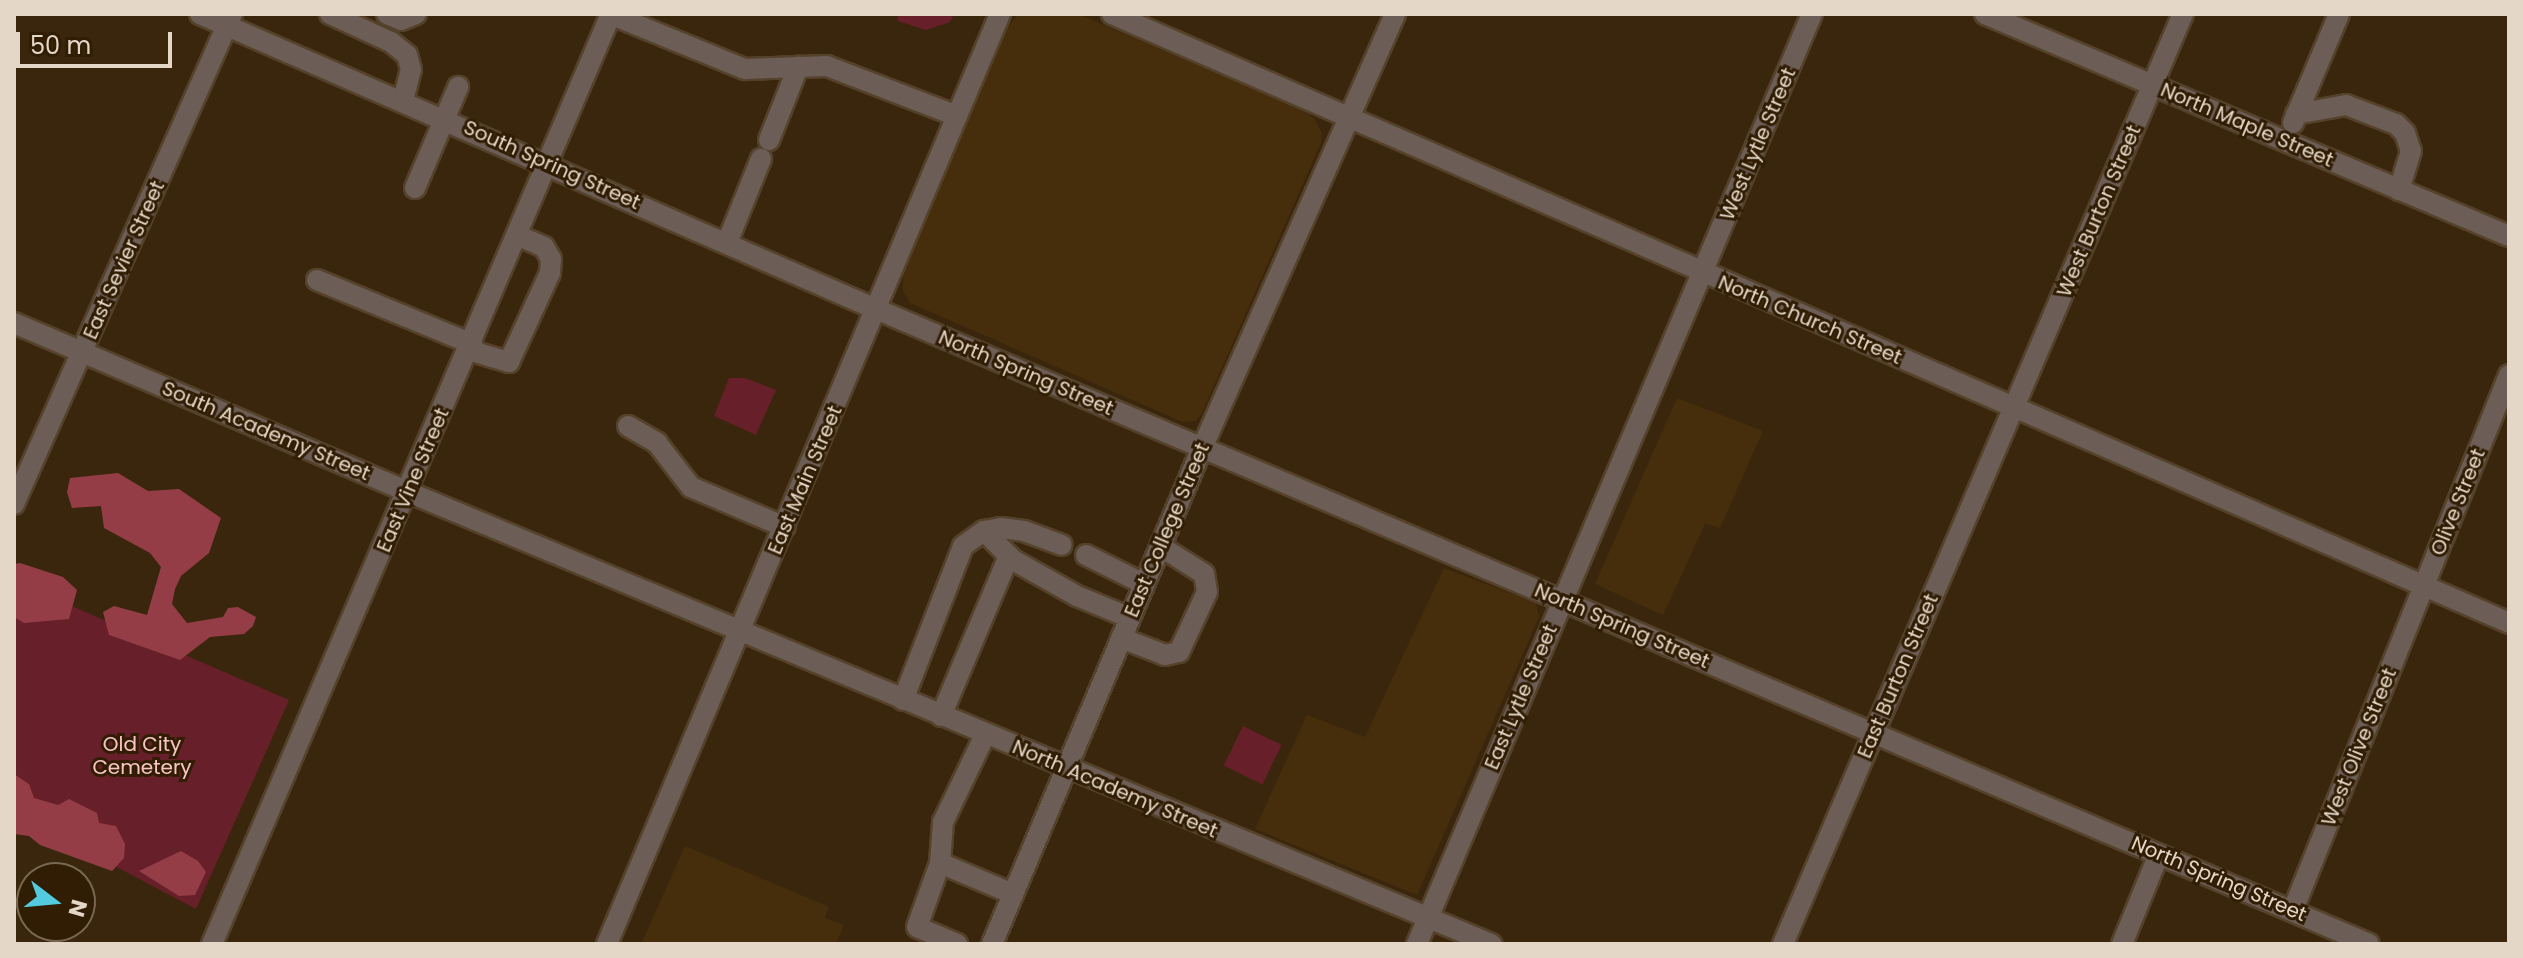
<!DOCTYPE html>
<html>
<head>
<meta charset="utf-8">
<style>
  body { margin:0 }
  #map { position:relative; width:2523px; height:958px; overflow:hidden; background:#3a260c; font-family:Poppins,sans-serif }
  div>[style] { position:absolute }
  .built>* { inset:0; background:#462e0c }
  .green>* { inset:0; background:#671f29; transform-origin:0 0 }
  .forest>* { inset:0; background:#953d46 }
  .roads { filter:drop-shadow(2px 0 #55422a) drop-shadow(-2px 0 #55422a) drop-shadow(0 2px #55422a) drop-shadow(0 -2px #55422a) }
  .minor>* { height:20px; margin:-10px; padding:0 10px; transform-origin:10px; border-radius:10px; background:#6c5d57 }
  span { translate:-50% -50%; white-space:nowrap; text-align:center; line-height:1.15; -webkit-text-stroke:6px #301d03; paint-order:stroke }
  .street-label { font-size:20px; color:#e4d7c8 }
  .park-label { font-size:20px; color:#f9c5c7 }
  .frame { position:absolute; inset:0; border:16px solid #e4d7c8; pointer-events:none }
  .north { position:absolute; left:16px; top:862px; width:80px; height:80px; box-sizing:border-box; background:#301d03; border:2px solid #786752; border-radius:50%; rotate:106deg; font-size:22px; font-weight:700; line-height:32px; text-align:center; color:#e4d7c8 }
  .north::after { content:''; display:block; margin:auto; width:28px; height:36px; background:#54cade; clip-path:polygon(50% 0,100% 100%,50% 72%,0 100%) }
  .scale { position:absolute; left:16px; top:32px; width:156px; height:36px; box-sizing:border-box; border:4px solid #e4d7c8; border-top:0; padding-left:10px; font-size:24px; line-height:28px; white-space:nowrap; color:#e4d7c8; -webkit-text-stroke:6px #301d03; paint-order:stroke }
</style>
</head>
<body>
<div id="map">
  <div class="built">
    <div style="clip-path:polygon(1018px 14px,1078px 14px,1298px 108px,1314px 118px,1322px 133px,1321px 143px,1202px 413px,1196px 421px,1183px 422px,910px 303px,903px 290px,903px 275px,1001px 38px)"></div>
    <div style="clip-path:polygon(1677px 398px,1763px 431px,1720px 528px,1705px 524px,1663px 615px,1595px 584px)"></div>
    <div style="clip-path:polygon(1444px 568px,1536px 603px,1539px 617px,1417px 895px,1255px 829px,1307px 715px,1365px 737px)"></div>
    <div style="clip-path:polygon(685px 846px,829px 907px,825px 918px,844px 925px,836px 944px,641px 944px)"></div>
  </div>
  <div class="green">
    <div style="clip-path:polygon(898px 14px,954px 14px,950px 22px,926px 30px,898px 21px)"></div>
    <div style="clip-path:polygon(729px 378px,745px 378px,776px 390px,756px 435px,714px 416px)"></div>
    <div style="clip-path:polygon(14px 581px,289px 700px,196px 909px,14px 813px)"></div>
    <div style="left:1243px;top:726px;width:43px;height:44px;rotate:26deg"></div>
  </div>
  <div class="forest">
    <div style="clip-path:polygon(118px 473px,148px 491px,179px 489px,221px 518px,209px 553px,181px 576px,175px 589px,172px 604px,187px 623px,223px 617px,228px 608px,238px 607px,256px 617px,253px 626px,244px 634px,210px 637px,180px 660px,109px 635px,103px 612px,114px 606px,147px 615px,161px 567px,150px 553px,104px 528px,101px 506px,72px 508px,67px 492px,70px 478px)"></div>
    <div style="clip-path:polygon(20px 563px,63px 577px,77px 590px,69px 619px,24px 623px,14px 617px,14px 564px)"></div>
    <div style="clip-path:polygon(14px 774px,29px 784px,34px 798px,58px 805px,69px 799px,97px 813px,99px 823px,116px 826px,125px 844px,124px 858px,112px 871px,40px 845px,29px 836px,14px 834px)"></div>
    <div style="clip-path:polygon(181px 851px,198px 861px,206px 872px,195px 895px,179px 896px,139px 871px)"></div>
  </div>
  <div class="roads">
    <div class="minor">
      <div style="left:200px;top:14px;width:738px;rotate:23.58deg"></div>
      <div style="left:876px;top:309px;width:1622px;rotate:23.04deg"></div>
      <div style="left:330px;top:14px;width:67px;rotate:24.7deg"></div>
      <div style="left:391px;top:42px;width:21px;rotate:39deg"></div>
      <div style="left:407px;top:55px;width:15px;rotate:74deg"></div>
      <div style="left:411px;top:69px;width:33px;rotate:104deg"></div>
      <div style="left:387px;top:14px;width:15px;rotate:23deg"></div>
      <div style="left:401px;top:20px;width:16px;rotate:-22deg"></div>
      <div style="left:610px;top:14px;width:146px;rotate:22.2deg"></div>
      <div style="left:745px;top:69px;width:82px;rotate:-2.1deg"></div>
      <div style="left:827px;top:66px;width:139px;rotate:21deg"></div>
      <div style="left:1112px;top:14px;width:1524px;rotate:23.55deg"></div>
      <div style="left:1985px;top:14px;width:569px;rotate:22.96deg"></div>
      <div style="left:2296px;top:114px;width:51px;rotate:-10.2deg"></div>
      <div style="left:2346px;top:105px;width:53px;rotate:20.8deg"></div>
      <div style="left:2396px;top:124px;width:13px;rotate:45deg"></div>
      <div style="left:2405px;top:133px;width:19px;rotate:72deg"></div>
      <div style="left:2411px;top:151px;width:41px;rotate:107.1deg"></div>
      <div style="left:2293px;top:123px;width:118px;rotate:-67.1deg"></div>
      <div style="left:769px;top:140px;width:79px;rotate:-68.3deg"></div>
      <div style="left:415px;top:188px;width:110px;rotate:-66.9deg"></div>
      <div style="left:727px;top:243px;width:91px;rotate:-68deg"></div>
      <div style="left:317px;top:280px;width:168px;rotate:22.4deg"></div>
      <div style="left:14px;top:323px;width:429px;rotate:23.2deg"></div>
      <div style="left:408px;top:492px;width:1174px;rotate:22.65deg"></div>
      <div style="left:468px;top:350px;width:43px;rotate:16.3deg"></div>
      <div style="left:509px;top:362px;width:98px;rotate:-65.3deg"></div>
      <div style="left:550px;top:273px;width:14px;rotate:-86deg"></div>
      <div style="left:551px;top:259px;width:14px;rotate:-120deg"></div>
      <div style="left:544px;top:247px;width:30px;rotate:-156deg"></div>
      <div style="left:628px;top:426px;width:34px;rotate:30deg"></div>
      <div style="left:657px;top:443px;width:56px;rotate:52.3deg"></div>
      <div style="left:691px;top:487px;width:102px;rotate:23.1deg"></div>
      <div style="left:14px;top:504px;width:536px;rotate:-66.02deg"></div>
      <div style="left:984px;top:531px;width:41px;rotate:45deg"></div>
      <div style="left:1013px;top:560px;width:73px;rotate:29.4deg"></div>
      <div style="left:1077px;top:596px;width:57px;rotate:22.5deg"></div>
      <div style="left:1086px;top:555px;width:65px;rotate:26.6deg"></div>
      <div style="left:1121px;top:638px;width:47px;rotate:21.1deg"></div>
      <div style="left:1165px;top:655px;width:14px;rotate:-12deg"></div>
      <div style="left:1179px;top:652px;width:66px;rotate:-65deg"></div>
      <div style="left:1207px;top:592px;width:18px;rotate:-99deg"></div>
      <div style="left:1204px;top:574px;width:52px;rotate:-147.5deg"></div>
      <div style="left:903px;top:700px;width:165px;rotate:-68.7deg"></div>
      <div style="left:963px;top:546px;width:26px;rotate:-36deg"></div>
      <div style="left:984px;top:531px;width:17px;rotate:-10deg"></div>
      <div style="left:1001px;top:528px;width:23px;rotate:7deg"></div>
      <div style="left:1024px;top:531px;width:40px;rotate:20.2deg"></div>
      <div style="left:941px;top:716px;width:174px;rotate:-67deg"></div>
      <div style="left:940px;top:863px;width:79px;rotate:23deg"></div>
      <div style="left:2293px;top:910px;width:577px;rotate:-68.01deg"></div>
      <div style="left:212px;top:944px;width:1012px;rotate:-66.78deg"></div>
      <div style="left:607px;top:944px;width:1010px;rotate:-67.09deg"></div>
      <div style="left:957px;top:944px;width:43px;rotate:-157deg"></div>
      <div style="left:917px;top:927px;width:68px;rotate:-70.2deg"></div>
      <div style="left:940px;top:863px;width:41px;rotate:-85.8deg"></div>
      <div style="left:943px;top:822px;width:97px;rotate:-64.2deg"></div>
      <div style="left:992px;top:944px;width:539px;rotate:-67.05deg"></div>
      <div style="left:1202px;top:448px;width:475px;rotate:-66deg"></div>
      <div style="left:1417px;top:944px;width:1010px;rotate:-66.99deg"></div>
      <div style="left:1783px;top:944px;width:1012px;rotate:-66.73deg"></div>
      <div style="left:2122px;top:944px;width:97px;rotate:-67.7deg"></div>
    </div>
  </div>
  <div class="street-label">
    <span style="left:2247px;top:125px;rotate:23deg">North Maple Street</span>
    <span style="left:1758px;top:144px;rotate:-67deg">West Lytle Street</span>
    <span style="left:552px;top:165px;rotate:24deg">South Spring Street</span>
    <span style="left:2099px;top:211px;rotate:-67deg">West Burton Street</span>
    <span style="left:124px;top:260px;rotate:-66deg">East Sevier Street</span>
    <span style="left:1810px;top:320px;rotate:23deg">North Church Street</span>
    <span style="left:1026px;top:373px;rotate:23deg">North Spring Street</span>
    <span style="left:266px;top:431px;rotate:23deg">South Academy Street</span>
    <span style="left:413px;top:480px;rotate:-67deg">East Vine Street</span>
    <span style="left:805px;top:480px;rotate:-67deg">East Main Street</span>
    <span style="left:2458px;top:502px;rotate:-68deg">Olive Street</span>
    <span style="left:1167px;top:530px;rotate:-67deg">East College Street</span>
    <span style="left:1622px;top:626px;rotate:23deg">North Spring Street</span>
    <span style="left:1898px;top:676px;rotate:-67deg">East Burton Street</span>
    <span style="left:1521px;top:697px;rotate:-67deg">East Lytle Street</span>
    <span style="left:2359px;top:747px;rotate:-68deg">West Olive Street</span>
    <span style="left:1115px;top:789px;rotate:23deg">North Academy Street</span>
    <span style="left:2219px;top:879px;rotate:23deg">North Spring Street</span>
  </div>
  <div class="park-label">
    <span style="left:142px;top:756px">Old City<br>Cemetery</span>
  </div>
  <div class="frame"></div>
  <div class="north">N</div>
  <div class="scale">50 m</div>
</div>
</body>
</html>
